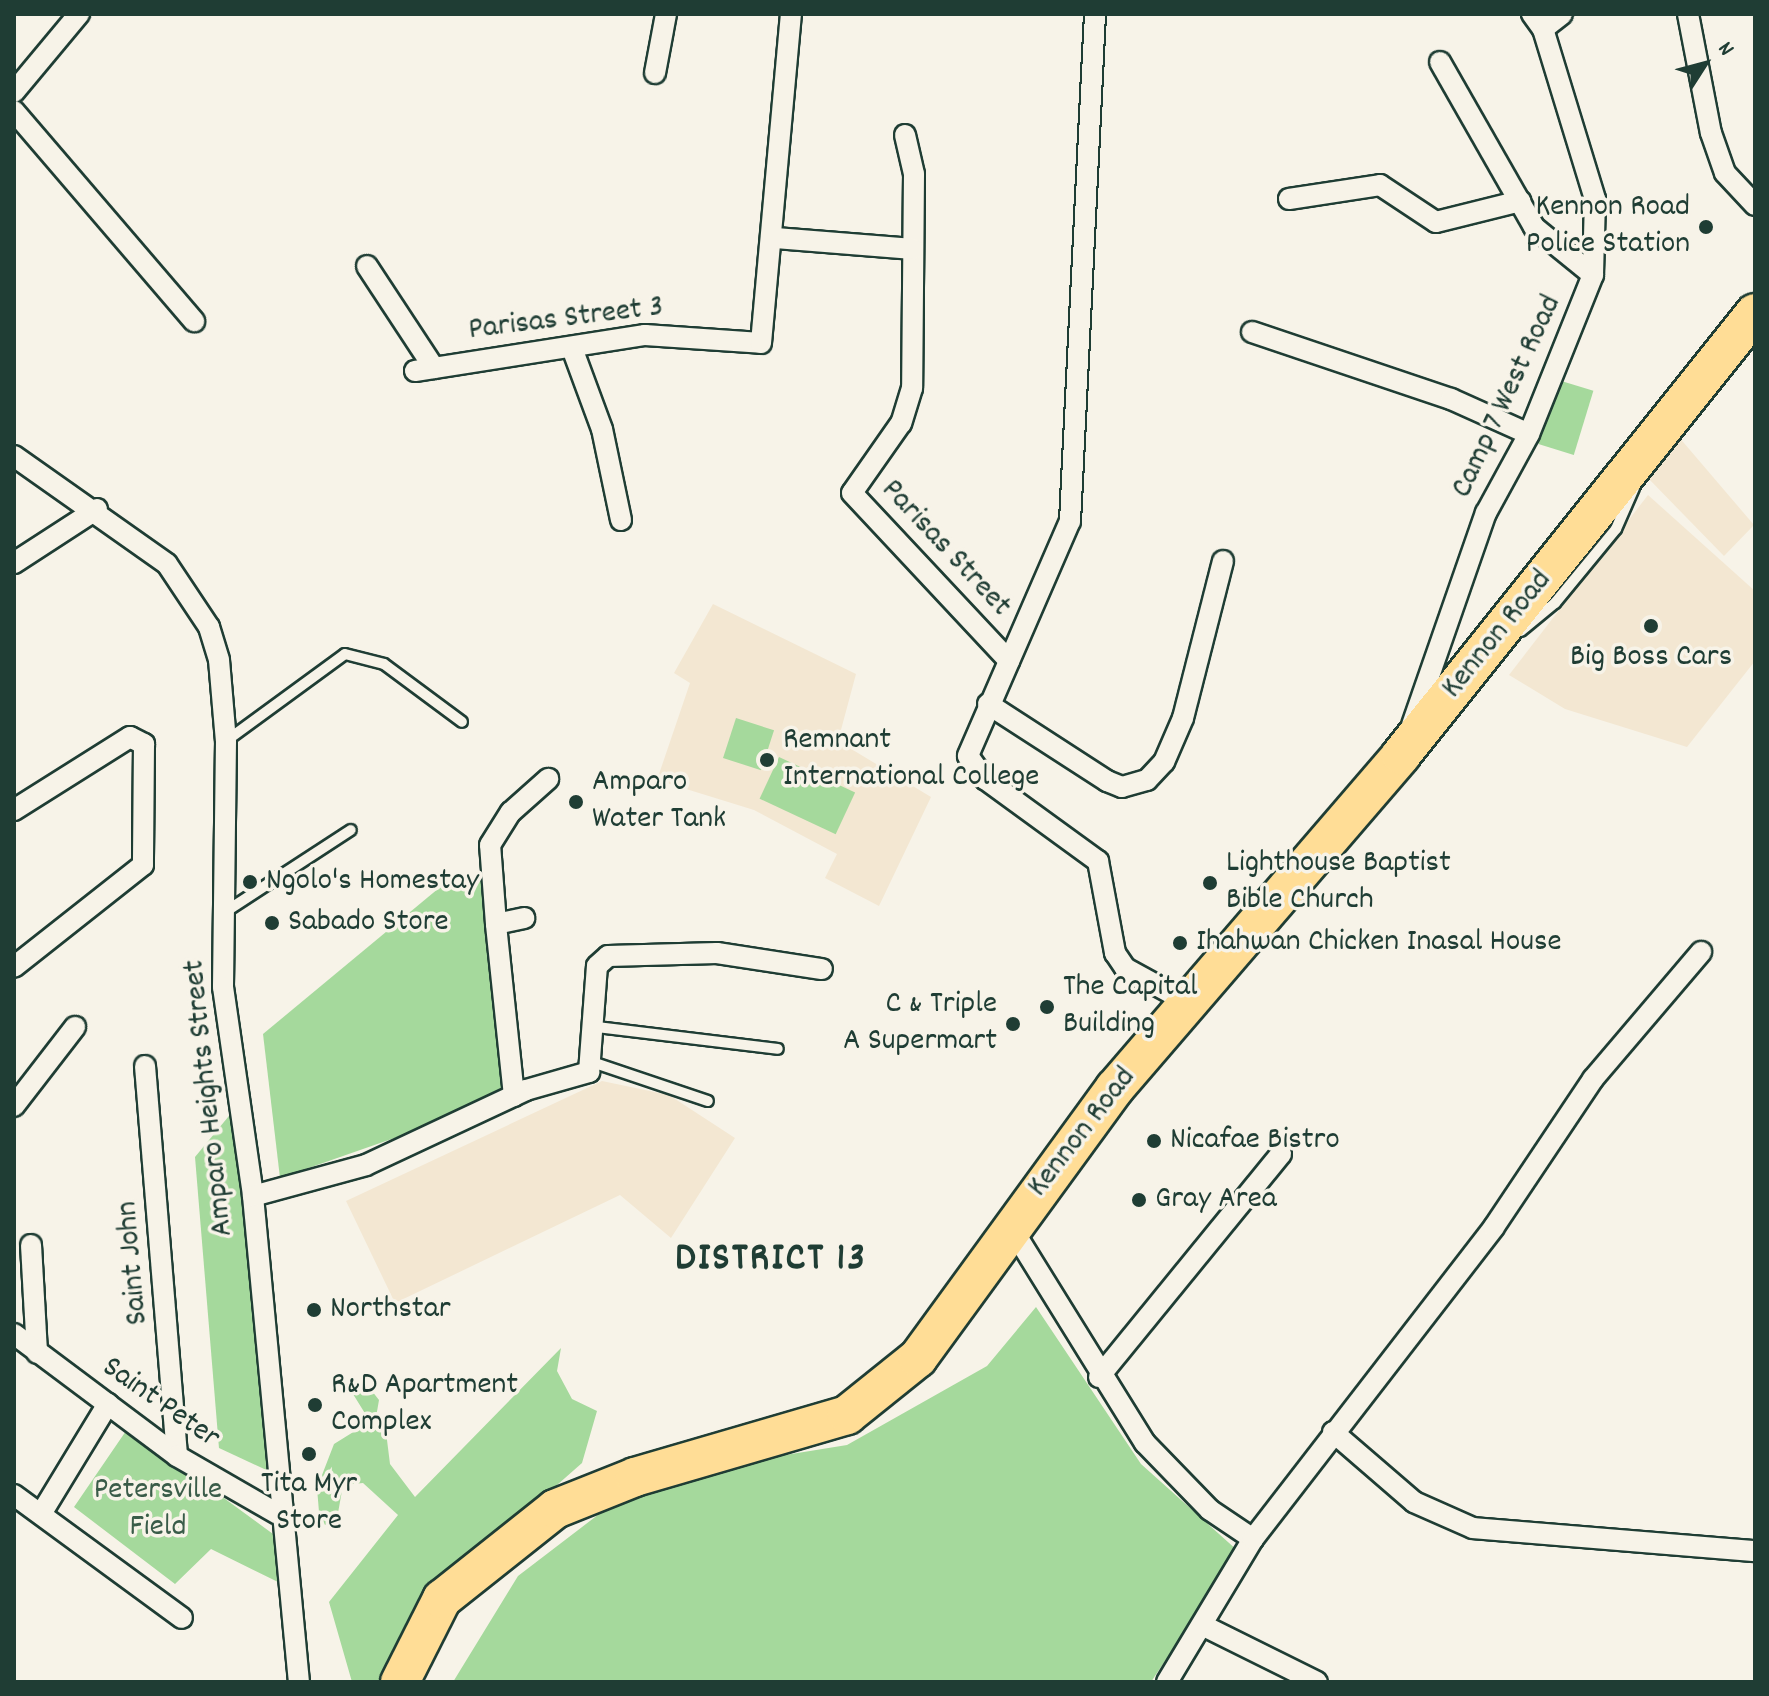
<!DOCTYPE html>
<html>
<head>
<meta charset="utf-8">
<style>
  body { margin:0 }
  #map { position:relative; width:1769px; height:1696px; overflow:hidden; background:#f7f3e8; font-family:Dekko,sans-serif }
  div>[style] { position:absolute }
  .built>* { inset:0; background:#f3e7d2 }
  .green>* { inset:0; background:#a5d99c; transform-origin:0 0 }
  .roads { filter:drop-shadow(2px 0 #1f3d34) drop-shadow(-2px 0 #1f3d34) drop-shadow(0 2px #1f3d34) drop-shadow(0 -2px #1f3d34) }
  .lane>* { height:10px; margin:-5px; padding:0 5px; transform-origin:5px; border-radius:5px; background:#f7f3e8 }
  .street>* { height:20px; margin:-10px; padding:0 10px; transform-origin:10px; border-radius:10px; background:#f7f3e8 }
  .highway>* { height:38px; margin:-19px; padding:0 19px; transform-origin:19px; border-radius:19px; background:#ffdd96 }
  .dots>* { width:22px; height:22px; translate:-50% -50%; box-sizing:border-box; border:4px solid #f7f3e8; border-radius:50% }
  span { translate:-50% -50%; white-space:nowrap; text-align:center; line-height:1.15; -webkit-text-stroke:7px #f7f3e8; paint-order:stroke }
  .poi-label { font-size:32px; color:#1f3d34 }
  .right { translate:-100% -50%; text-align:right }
  .left { translate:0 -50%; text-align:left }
  .street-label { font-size:32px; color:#1f3d34 }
  .park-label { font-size:32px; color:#3a5c49 }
  .district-label { font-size:40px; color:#1f3d34; font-weight:700; letter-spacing:2px }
  .frame { position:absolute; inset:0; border:16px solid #1f3d34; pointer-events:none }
  .north { position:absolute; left:1665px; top:24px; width:80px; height:80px; -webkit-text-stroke:6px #f7f3e8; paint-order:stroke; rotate:54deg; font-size:22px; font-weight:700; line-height:32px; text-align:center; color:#1f3d34 }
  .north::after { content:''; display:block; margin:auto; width:28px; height:36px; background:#1f3d34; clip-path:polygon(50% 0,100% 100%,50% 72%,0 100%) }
</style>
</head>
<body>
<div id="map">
  <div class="built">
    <div style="clip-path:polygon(1678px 436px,1754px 525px,1724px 556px,1646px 476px)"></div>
    <div style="clip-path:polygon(1648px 495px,1755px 591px,1755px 661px,1687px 747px,1565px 709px,1509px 675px)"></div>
    <div style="clip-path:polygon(713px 604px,856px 674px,838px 741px,931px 797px,879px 906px,825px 878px,837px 854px,754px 810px,657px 780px,690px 683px,674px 673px)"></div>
    <div style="clip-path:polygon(602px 1081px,669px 1095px,735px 1138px,671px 1238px,620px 1195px,395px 1303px,346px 1201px)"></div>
  </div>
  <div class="green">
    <div style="left:1558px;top:380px;width:37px;height:67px;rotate:17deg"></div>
    <div style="left:736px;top:718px;width:40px;height:42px;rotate:18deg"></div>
    <div style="left:779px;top:757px;width:84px;height:46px;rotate:25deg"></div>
    <div style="clip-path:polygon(481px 875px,492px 904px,509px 1098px,280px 1178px,263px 1034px,439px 888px)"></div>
    <div style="clip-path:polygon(238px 1105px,275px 1474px,219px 1448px,195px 1157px)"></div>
    <div style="clip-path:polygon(1036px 1307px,1141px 1464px,1238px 1551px,1151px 1682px,453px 1682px,518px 1576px,620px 1498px,693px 1470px,847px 1445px,987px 1366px)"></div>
    <div style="clip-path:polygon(561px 1348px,557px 1371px,572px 1399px,597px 1411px,582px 1463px,439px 1589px,400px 1682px,352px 1682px,329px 1602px,398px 1515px,363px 1483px,343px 1485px,338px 1513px,325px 1525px,319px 1512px,317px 1488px,334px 1444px,363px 1426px,366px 1415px,353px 1394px,368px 1386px,379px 1400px,374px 1429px,386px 1432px,390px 1464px,415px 1497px)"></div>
    <div style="clip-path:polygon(128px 1428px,284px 1542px,287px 1567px,278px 1582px,211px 1549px,175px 1584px,74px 1507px)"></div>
  </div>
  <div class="roads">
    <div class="lane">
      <div style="left:1521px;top:631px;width:44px;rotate:-39.5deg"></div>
      <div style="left:1555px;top:603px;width:96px;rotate:-50.5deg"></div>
      <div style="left:1616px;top:529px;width:45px;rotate:-66.3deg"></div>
      <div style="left:226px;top:741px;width:147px;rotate:-36.2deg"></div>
      <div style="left:345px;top:654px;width:40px;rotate:14.4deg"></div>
      <div style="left:384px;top:664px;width:97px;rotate:36.6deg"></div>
      <div style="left:225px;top:912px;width:150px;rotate:-33.1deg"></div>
      <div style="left:597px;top:1027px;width:182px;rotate:6.9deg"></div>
      <div style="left:595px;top:1063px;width:119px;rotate:18.6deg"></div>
    </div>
    <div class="street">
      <div style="left:1095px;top:14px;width:508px;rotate:92.82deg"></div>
      <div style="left:1070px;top:521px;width:256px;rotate:113.5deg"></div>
      <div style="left:968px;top:756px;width:29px;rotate:54deg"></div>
      <div style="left:985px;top:779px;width:140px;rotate:36deg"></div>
      <div style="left:1098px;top:861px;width:94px;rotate:79.5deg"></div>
      <div style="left:1115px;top:953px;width:18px;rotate:56deg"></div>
      <div style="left:1125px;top:968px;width:73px;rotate:28.7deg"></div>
      <div style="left:1688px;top:14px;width:121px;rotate:79.1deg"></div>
      <div style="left:1711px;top:133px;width:42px;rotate:70.7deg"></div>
      <div style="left:1725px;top:173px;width:44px;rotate:46.8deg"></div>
      <div style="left:1543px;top:29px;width:24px;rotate:-38deg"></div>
      <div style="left:1440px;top:62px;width:190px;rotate:60.3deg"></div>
      <div style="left:1534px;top:227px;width:76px;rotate:39.1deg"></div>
      <div style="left:655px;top:73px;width:60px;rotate:-79.4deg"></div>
      <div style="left:14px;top:92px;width:102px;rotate:-50.2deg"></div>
      <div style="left:14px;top:111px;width:277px;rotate:49.4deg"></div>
      <div style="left:905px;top:135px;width:40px;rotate:77deg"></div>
      <div style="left:914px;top:174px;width:214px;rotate:90.5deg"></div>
      <div style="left:912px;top:388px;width:37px;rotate:107deg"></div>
      <div style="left:901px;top:423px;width:85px;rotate:125deg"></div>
      <div style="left:852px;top:493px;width:230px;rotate:46.9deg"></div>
      <div style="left:1289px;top:199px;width:92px;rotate:-8.7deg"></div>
      <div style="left:1380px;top:185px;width:67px;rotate:33.5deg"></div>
      <div style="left:1436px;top:222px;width:87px;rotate:-14deg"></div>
      <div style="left:776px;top:238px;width:137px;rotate:4.6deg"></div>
      <div style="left:367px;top:266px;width:122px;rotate:56.7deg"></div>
      <div style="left:1252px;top:332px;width:210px;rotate:18.6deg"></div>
      <div style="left:1451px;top:399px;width:85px;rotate:24.2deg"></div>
      <div style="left:572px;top:348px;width:86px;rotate:69.7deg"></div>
      <div style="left:602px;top:429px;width:93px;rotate:78.2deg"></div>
      <div style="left:415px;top:371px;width:233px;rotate:-8.9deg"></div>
      <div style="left:645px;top:335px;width:116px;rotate:3.9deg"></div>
      <div style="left:761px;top:343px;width:330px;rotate:-84.8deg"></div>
      <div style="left:14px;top:456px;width:187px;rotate:35.2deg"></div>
      <div style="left:167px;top:564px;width:76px;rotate:56.3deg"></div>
      <div style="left:209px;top:627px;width:34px;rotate:73deg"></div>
      <div style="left:219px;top:660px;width:81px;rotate:85.1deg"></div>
      <div style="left:226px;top:741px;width:246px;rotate:90.7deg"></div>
      <div style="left:223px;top:987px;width:211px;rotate:81.8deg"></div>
      <div style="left:253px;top:1196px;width:488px;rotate:84.6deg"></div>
      <div style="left:14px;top:563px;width:99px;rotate:-33deg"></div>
      <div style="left:988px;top:704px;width:142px;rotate:32.9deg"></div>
      <div style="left:1107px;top:781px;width:16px;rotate:22deg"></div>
      <div style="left:1122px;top:787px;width:26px;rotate:-16deg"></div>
      <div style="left:1147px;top:780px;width:25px;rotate:-47deg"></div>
      <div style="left:1164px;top:762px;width:48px;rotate:-66.6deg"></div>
      <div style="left:1183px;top:718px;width:162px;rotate:-75.7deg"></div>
      <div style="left:1412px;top:725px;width:225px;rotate:-70.8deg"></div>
      <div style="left:1486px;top:513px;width:90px;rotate:-61.4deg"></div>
      <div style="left:1529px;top:434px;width:171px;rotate:-68.1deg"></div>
      <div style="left:1593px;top:275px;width:76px;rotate:-88.5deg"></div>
      <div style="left:1595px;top:199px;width:178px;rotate:-107deg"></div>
      <div style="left:1543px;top:29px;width:19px;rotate:-126deg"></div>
      <div style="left:14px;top:810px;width:137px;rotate:-32.2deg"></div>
      <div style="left:130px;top:737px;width:16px;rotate:27deg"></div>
      <div style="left:144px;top:744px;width:121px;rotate:90.5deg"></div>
      <div style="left:143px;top:865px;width:164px;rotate:141.7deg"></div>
      <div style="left:496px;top:924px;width:79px;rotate:-94.3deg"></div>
      <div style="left:490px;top:845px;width:39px;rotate:-58deg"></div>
      <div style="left:511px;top:812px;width:50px;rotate:-41.7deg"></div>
      <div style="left:145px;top:1066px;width:391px;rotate:85.3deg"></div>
      <div style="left:514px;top:1096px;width:173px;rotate:-96deg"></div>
      <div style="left:496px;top:924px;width:29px;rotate:-12deg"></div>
      <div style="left:14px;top:1106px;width:100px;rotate:-52.3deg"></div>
      <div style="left:253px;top:1196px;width:117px;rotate:-15.3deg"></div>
      <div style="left:366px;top:1165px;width:177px;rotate:-25.1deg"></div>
      <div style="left:526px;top:1090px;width:66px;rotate:-15.9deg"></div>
      <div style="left:589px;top:1072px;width:106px;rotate:-85.7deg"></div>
      <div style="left:597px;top:966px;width:15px;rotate:-42deg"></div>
      <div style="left:608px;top:956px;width:109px;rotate:-1.6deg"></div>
      <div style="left:717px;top:953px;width:106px;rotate:8.7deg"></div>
      <div style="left:1011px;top:1227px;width:254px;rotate:58.2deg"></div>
      <div style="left:1145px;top:1443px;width:93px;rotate:45.9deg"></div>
      <div style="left:1210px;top:1510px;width:52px;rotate:34deg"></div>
      <div style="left:31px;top:1245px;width:108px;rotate:86.8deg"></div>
      <div style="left:14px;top:1334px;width:204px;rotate:36.8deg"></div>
      <div style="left:177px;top:1456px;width:116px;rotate:29.9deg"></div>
      <div style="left:1099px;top:1377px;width:288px;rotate:-50.8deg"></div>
      <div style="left:1333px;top:1432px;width:107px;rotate:40.8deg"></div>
      <div style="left:1414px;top:1502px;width:64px;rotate:23.8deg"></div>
      <div style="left:1473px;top:1528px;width:283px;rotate:4.7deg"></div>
      <div style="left:14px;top:1495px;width:208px;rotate:36.2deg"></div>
      <div style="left:41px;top:1514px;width:129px;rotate:-58.7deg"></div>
      <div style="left:1204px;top:1626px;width:126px;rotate:26.4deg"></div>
      <div style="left:1167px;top:1682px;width:167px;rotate:-59deg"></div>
      <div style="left:1253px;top:1539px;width:394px;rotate:-52.3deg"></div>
      <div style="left:1494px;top:1227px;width:178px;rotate:-56.2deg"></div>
      <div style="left:1593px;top:1079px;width:167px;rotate:-49.6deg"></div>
    </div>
    <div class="highway">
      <div style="left:400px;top:1682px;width:93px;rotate:-63.2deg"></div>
      <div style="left:442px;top:1599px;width:144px;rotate:-38.5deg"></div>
      <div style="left:555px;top:1509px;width:86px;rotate:-21.8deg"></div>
      <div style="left:635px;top:1477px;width:221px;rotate:-16.3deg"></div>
      <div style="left:847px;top:1415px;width:91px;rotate:-38.8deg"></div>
      <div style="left:918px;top:1358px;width:334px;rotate:-53.9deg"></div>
      <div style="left:1115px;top:1088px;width:439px;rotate:-49.3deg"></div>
      <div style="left:1401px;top:755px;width:566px;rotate:-51.31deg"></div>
    </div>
  </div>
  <div class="dots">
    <div style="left:1706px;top:227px;background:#1f3d34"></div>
    <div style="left:1651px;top:626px;background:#1f3d34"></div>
    <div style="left:767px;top:760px;background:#1f3d34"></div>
    <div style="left:576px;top:802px;background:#1f3d34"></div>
    <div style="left:250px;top:882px;background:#1f3d34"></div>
    <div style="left:1210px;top:883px;background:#1f3d34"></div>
    <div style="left:272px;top:923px;background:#1f3d34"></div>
    <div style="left:1180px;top:943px;background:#1f3d34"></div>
    <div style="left:1047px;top:1007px;background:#1f3d34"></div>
    <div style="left:1013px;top:1024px;background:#1f3d34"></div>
    <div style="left:1154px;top:1141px;background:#1f3d34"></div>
    <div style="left:1139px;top:1200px;background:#1f3d34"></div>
    <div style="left:314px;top:1310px;background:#1f3d34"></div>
    <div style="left:315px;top:1405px;background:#1f3d34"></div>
    <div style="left:309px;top:1454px;background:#1f3d34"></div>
  </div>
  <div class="poi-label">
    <span class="right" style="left:1690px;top:227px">Kennon Road<br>Police Station</span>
    <span style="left:1651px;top:658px">Big Boss Cars</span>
    <span class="left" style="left:783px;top:760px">Remnant<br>International College</span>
    <span class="left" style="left:592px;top:802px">Amparo<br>Water Tank</span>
    <span class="left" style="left:1226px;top:883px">Lighthouse Baptist<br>Bible Church</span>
    <span class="left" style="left:266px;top:882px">Ngolo's Homestay</span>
    <span class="left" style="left:288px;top:923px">Sabado Store</span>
    <span class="left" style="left:1196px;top:943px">Ihahwan Chicken Inasal House</span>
    <span class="left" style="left:1063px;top:1007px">The Capital<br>Building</span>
    <span class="right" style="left:997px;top:1024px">C &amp; Triple<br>A Supermart</span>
    <span class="left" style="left:1170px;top:1141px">Nicafae Bistro</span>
    <span class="left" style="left:1155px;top:1200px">Gray Area</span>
    <span class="left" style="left:330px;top:1310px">Northstar</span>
    <span class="left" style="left:331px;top:1405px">R&amp;D Apartment<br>Complex</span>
    <span style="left:309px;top:1504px">Tita Myr<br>Store</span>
  </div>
  <div class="street-label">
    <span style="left:566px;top:320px;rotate:-7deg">Parisas Street 3</span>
    <span style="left:1508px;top:397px;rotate:-65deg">Camp 7 West Road</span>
    <span style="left:945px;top:549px;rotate:47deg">Parisas Street</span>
    <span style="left:1498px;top:635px;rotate:-51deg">Kennon Road</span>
    <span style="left:210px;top:1098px;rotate:-96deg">Amparo Heights Street</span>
    <span style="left:1083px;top:1133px;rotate:-52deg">Kennon Road</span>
    <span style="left:134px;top:1263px;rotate:-95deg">Saint John</span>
    <span style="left:160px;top:1404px;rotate:35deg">Saint Peter</span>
  </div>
  <div class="park-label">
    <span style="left:158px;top:1510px">Petersville<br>Field</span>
  </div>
  <div class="district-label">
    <span style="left:771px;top:1261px">DISTRICT 13</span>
  </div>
  <div class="frame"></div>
  <div class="north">N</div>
</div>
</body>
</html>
